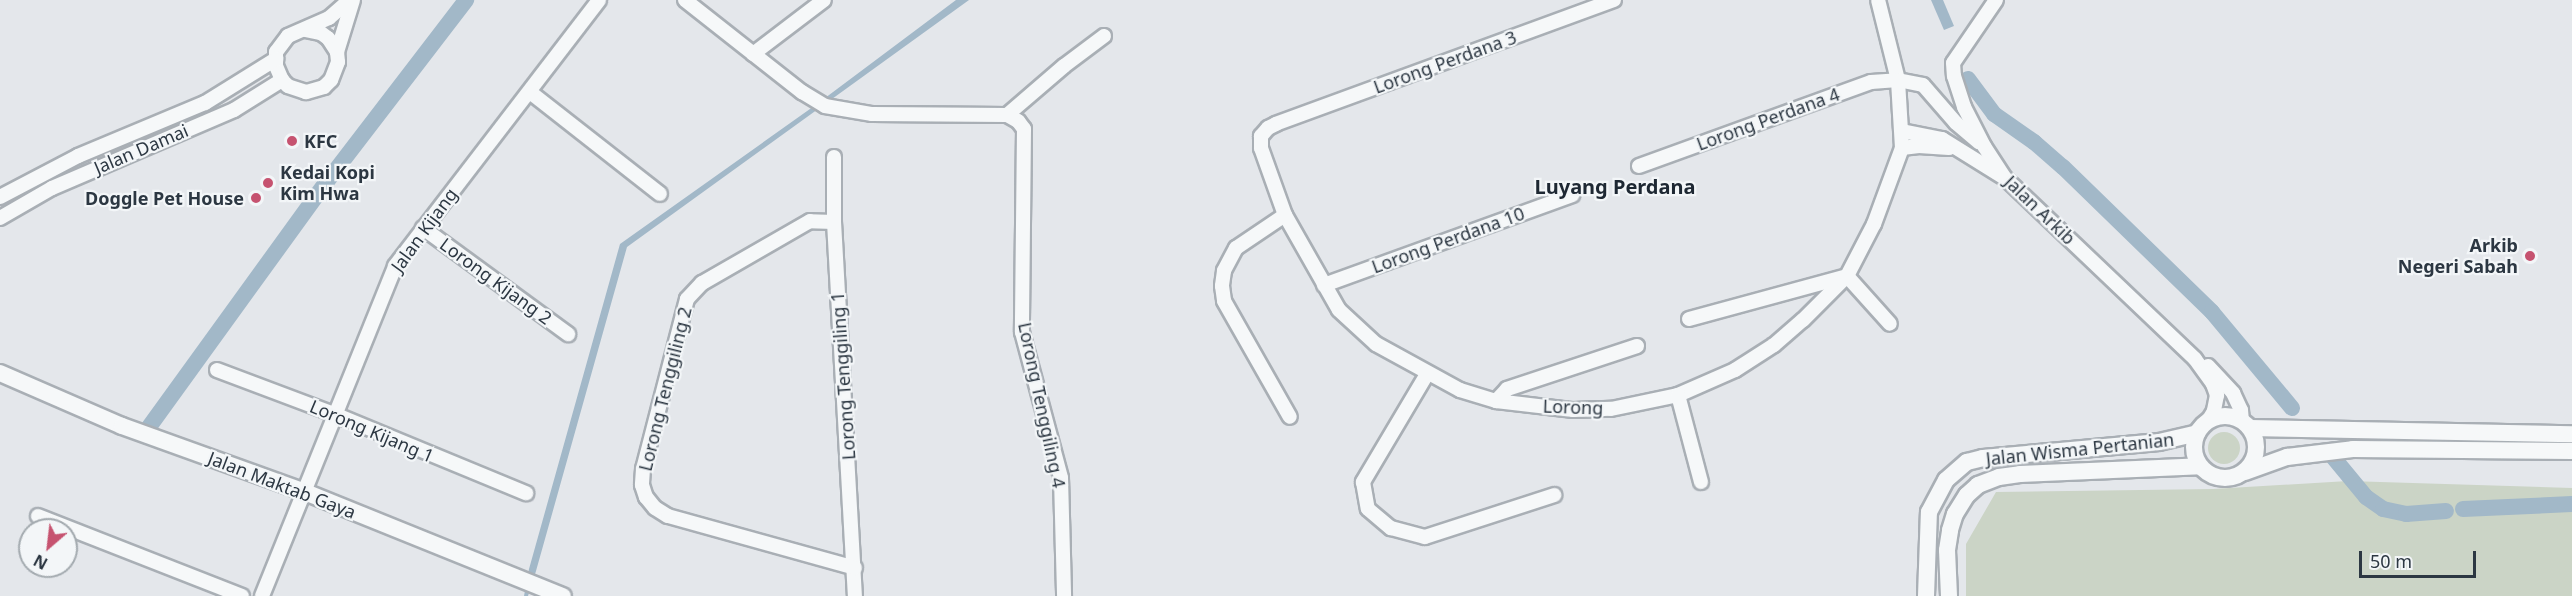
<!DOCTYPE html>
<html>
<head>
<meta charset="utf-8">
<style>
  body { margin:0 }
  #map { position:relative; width:2572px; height:596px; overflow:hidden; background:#e4e7eb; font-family:"Noto Sans",sans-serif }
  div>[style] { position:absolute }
  .green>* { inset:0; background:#cbd4c6 }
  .round { border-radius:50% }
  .water>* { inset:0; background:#a2b8c8 }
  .canal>* { height:16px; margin:-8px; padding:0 8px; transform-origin:8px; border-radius:8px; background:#a2b8c8 }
  .roads { filter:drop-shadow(2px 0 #a9afb5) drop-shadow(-2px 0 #a9afb5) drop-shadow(0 2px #a9afb5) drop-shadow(0 -2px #a9afb5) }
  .minor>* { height:14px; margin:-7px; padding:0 7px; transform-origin:7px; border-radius:7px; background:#f6f8f9 }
  .tertiary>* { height:16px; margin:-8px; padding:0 8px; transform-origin:8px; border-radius:8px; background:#f6f8f9 }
  .tertiary>.ring { margin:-8px; padding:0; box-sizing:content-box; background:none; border:16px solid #f6f8f9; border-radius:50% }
  .dots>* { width:16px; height:16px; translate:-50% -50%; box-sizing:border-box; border:3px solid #f3f6f8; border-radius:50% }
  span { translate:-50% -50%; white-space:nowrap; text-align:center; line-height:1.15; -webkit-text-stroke:4.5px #f3f6f8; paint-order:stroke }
  .street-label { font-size:18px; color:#2c3742 }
  .poi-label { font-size:18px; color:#2c3742; font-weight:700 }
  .left { translate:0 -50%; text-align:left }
  .right { translate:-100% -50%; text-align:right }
  .neighbourhood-label { font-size:20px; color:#1e2833; font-weight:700 }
  .north { position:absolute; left:18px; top:518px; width:60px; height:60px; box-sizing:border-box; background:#f3f6f8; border:2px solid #a3aaaf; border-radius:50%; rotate:208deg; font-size:16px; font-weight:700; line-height:24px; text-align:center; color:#2c3742 }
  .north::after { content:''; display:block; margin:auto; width:21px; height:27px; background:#c65370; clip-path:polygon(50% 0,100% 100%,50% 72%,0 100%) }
  .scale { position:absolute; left:2359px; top:551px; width:117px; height:27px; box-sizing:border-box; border:3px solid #2c3742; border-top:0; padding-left:8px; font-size:18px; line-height:21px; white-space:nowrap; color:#2c3742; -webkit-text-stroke:4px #f3f6f8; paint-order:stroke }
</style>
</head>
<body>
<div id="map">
  <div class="green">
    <div class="round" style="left:2208px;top:432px;width:32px;height:32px"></div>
    <div style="clip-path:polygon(2348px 481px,2572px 488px,2572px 596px,1966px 596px,1966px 544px,1996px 492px,2213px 489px)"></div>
  </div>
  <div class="water">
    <div style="clip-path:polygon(956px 0,969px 0,627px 247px,536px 571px,528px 596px,524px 596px,529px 569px,620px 244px,817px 104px)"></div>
    <div style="clip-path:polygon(1931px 0,1943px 0,1954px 26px,1944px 30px)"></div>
  </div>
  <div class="canal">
    <div style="left:1968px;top:79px;width:44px;rotate:53.4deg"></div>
    <div style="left:1994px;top:114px;width:49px;rotate:35deg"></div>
    <div style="left:2034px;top:142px;width:38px;rotate:41deg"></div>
    <div style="left:2063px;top:167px;width:208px;rotate:44.2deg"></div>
    <div style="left:2212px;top:312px;width:125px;rotate:50.2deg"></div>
    <div style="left:149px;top:427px;width:300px;rotate:-54.1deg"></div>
    <div style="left:325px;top:184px;width:232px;rotate:-52.5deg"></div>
    <div style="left:2328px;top:451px;width:60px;rotate:50.4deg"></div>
    <div style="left:2366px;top:497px;width:21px;rotate:35deg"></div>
    <div style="left:2383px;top:509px;width:24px;rotate:12deg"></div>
    <div style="left:2406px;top:514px;width:40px;rotate:-4.3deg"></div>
    <div style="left:2463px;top:509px;width:109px;rotate:-2.6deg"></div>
  </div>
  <div class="roads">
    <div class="minor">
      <div style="left:685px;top:0;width:149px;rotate:38.2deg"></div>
      <div style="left:802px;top:92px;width:27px;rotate:31deg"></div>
      <div style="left:825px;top:106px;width:48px;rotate:9.7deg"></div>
      <div style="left:872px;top:114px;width:135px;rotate:0.4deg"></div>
      <div style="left:1007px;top:115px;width:75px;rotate:-40.7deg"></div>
      <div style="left:1064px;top:66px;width:50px;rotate:-36.9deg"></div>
      <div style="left:1614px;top:0;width:360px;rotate:159.9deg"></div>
      <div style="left:1276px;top:124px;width:9px;rotate:153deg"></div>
      <div style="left:1268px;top:128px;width:11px;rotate:131deg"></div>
      <div style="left:1261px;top:136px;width:12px;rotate:90deg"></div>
      <div style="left:1261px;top:148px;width:71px;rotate:70.3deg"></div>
      <div style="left:1285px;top:215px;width:109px;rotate:60.4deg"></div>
      <div style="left:1339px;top:310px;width:50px;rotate:42.6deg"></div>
      <div style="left:1376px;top:344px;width:96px;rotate:28.7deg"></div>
      <div style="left:1460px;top:390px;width:38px;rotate:17deg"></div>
      <div style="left:1496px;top:401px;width:78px;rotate:6.7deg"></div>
      <div style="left:1573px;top:410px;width:38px;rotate:-2deg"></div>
      <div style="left:1611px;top:409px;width:68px;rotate:-11.8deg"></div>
      <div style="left:1678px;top:395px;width:62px;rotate:-23.7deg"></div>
      <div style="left:1735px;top:370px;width:46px;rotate:-32.7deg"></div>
      <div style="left:1774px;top:345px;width:38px;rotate:-41deg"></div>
      <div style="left:1803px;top:320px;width:62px;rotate:-45deg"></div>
      <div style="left:1847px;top:276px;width:59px;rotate:-62.6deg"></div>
      <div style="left:1874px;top:224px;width:81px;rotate:-69.8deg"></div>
      <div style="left:1902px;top:148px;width:68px;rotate:-93.4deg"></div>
      <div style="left:1898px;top:80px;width:82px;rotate:-104deg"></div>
      <div style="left:1996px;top:0;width:76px;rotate:124.3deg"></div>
      <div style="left:1953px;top:63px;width:13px;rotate:86deg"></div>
      <div style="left:1954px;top:76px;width:33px;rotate:72deg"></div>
      <div style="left:1964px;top:107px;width:44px;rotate:62.9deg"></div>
      <div style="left:1984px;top:146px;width:38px;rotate:57deg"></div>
      <div style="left:2005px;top:178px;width:262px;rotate:43.6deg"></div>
      <div style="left:2195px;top:359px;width:31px;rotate:54deg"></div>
      <div style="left:2213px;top:384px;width:12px;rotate:70deg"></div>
      <div style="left:2217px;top:395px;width:16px;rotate:101deg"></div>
      <div style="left:2214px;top:411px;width:12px;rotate:121deg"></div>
      <div style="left:305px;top:30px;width:16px;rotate:11deg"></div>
      <div style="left:321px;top:33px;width:9px;rotate:36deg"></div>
      <div style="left:328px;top:38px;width:17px;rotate:57deg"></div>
      <div style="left:337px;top:52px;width:10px;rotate:84deg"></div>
      <div style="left:338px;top:62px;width:19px;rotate:111deg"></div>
      <div style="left:331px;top:80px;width:10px;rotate:135deg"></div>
      <div style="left:324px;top:87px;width:19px;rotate:164deg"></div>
      <div style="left:306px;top:92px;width:19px;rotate:-162deg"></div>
      <div style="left:288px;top:86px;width:8px;rotate:-135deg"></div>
      <div style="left:282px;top:80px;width:15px;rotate:-113deg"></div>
      <div style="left:276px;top:66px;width:14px;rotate:-90deg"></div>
      <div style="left:276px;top:52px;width:20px;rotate:-53deg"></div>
      <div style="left:288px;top:36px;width:45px;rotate:-23.7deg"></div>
      <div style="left:329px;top:18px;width:28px;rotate:-41deg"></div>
      <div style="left:337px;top:52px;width:54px;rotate:-72.9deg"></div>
      <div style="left:753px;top:54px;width:89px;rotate:-37.3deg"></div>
      <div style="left:530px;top:92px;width:165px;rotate:38.1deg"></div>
      <div style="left:1007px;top:115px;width:13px;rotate:29deg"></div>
      <div style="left:1018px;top:121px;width:10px;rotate:53deg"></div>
      <div style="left:1024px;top:129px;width:203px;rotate:90.6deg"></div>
      <div style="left:1022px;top:332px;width:151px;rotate:75deg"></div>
      <div style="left:1061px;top:478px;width:118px;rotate:88.5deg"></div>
      <div style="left:1902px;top:131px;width:41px;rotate:11.3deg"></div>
      <div style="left:1942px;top:139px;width:72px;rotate:31.9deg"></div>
      <div style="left:1902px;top:148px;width:17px;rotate:-7deg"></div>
      <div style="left:1919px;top:146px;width:30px;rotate:4deg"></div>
      <div style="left:834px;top:157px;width:65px;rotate:90deg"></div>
      <div style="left:834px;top:222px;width:375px;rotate:86.8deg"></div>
      <div style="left:1639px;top:166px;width:247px;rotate:-19.9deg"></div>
      <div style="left:1871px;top:82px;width:27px;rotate:-4deg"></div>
      <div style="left:1898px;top:80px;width:25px;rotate:11deg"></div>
      <div style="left:1923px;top:85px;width:50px;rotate:49deg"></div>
      <div style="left:1956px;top:123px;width:30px;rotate:40deg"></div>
      <div style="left:0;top:197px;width:88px;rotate:-27.7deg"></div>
      <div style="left:78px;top:156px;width:138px;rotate:-22.7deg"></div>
      <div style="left:205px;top:103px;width:84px;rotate:-31.8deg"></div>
      <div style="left:1285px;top:215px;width:59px;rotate:146deg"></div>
      <div style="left:1236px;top:248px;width:26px;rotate:118deg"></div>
      <div style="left:1224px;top:271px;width:15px;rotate:98deg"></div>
      <div style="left:1222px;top:286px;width:15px;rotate:82deg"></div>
      <div style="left:1224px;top:301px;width:133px;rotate:60.4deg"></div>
      <div style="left:0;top:218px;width:60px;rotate:-30deg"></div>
      <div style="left:52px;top:188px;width:198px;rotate:-23.2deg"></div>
      <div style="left:234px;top:110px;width:57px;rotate:-32deg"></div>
      <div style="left:834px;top:222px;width:24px;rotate:-178deg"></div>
      <div style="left:810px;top:221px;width:125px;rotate:150.1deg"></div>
      <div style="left:702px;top:283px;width:22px;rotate:133deg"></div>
      <div style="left:687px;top:299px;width:176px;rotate:104.5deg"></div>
      <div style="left:643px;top:469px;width:16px;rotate:94deg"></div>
      <div style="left:642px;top:485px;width:13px;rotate:72deg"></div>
      <div style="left:646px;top:497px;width:14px;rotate:51deg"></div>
      <div style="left:655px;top:508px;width:15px;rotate:32deg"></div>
      <div style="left:668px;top:516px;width:194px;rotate:15.5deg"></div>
      <div style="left:423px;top:228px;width:180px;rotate:36.2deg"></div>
      <div style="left:1324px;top:285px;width:264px;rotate:-19.9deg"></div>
      <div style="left:1689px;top:319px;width:164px;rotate:-15.2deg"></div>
      <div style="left:1847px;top:276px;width:64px;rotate:48.1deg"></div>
      <div style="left:2208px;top:366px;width:37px;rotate:47deg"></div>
      <div style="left:2233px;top:393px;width:19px;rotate:65deg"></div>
      <div style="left:2241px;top:410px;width:11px;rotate:85deg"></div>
      <div style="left:217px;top:370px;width:125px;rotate:20.6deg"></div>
      <div style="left:334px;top:414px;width:208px;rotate:22.4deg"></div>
      <div style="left:1427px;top:374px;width:126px;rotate:120.7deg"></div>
      <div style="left:1363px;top:482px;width:27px;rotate:80deg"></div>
      <div style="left:1368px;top:509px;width:30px;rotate:40deg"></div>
      <div style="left:1391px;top:528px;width:35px;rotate:15deg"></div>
      <div style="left:1425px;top:537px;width:136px;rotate:-18deg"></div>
      <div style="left:1678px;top:395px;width:90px;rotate:75.2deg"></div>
      <div style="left:1496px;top:401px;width:16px;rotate:-47deg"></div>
      <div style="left:1507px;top:389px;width:137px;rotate:-18.3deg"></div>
      <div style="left:38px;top:516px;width:219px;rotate:21.4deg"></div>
      <div style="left:262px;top:596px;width:356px;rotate:-68deg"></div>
      <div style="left:395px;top:266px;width:335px;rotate:-52.5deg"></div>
    </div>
    <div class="tertiary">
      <div style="left:0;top:373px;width:133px;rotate:23.5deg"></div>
      <div style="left:122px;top:426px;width:195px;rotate:19.8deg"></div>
      <div style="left:305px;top:492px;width:278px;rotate:22deg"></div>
      <div class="ring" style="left:2194px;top:416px;width:46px;height:46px"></div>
      <div style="left:2250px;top:428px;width:322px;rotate:1.1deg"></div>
      <div style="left:2245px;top:472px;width:45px;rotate:-19.7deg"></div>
      <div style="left:2287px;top:457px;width:66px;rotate:-6.9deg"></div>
      <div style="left:2353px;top:449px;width:219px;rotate:0.5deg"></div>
      <div style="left:1926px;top:596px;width:84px;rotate:-88deg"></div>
      <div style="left:1929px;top:512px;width:36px;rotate:-62deg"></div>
      <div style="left:1946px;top:480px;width:28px;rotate:-41deg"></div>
      <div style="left:1967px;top:462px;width:16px;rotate:-14deg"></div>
      <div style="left:1983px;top:458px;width:177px;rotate:-5.2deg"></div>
      <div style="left:2159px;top:442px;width:39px;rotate:-13deg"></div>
      <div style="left:1949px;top:596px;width:46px;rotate:-92.5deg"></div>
      <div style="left:1947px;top:550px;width:20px;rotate:-81deg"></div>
      <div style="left:1950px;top:530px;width:17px;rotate:-73deg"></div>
      <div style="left:1955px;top:514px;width:22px;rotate:-58deg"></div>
      <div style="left:1967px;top:495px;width:15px;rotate:-42deg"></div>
      <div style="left:1978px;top:485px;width:22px;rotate:-21deg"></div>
      <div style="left:1999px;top:477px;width:21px;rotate:-8deg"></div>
      <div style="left:2020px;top:474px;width:180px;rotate:-2.5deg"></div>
    </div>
  </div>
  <div class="dots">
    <div style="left:292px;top:141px;background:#c65370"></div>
    <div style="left:268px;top:183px;background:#c65370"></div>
    <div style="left:256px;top:198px;background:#c65370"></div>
    <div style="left:2530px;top:256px;background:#c65370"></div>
  </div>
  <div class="street-label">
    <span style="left:1445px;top:62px;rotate:-20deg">Lorong Perdana 3</span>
    <span style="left:1768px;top:119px;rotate:-20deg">Lorong Perdana 4</span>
    <span style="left:141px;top:149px;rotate:-23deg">Jalan Damai</span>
    <span style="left:2040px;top:210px;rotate:44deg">Jalan Arkib</span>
    <span style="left:424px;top:230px;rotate:-54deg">Jalan Kijang</span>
    <span style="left:1448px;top:240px;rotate:-20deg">Lorong Perdana 10</span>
    <span style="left:496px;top:281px;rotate:36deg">Lorong Kijang 2</span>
    <span style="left:843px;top:376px;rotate:-94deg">Lorong Tenggiling 1</span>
    <span style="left:665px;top:389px;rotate:-76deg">Lorong Tenggiling 2</span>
    <span style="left:1042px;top:405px;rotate:78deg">Lorong Tenggiling 4</span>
    <span style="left:1573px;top:407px;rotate:2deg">Lorong</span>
    <span style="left:372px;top:431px;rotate:23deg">Lorong Kijang 1</span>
    <span style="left:2080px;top:449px;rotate:-6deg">Jalan Wisma Pertanian</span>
    <span style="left:282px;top:485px;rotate:21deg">Jalan Maktab Gaya</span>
  </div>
  <div class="poi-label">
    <span class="left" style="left:304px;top:141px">KFC</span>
    <span class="left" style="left:280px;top:183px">Kedai Kopi<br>Kim Hwa</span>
    <span class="right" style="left:244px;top:198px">Doggle Pet House</span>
    <span class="right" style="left:2518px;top:256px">Arkib<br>Negeri Sabah</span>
  </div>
  <div class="neighbourhood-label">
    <span style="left:1615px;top:186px">Luyang Perdana</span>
  </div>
  <div class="north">N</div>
  <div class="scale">50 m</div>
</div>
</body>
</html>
